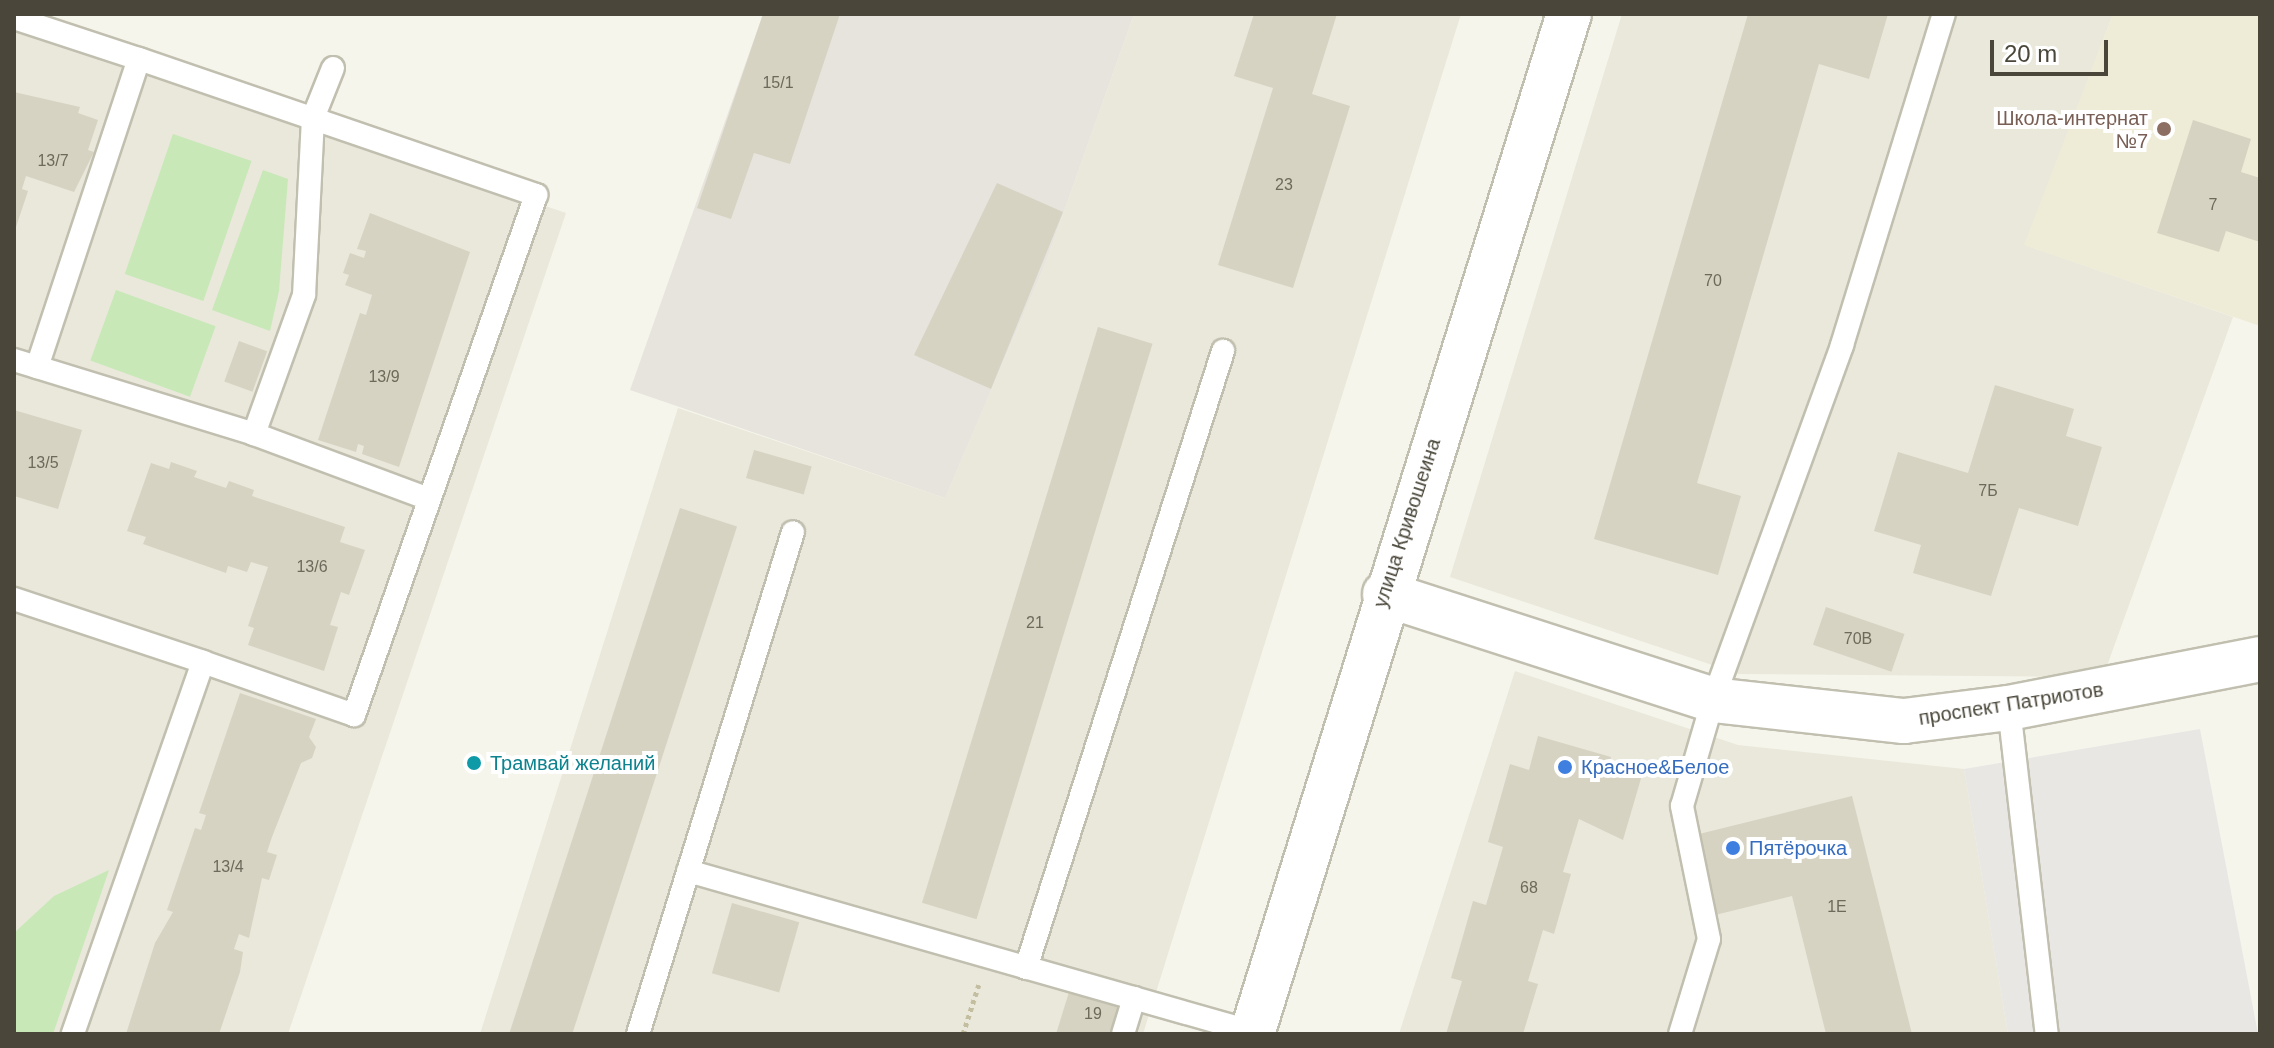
<!DOCTYPE html>
<html>
<head>
<meta charset="utf-8">
<style>
  body { margin:0 }
  #map { position:relative; width:2274px; height:1048px; overflow:hidden; background:#f6f5ec; font-family:Helvetica,sans-serif }
  div>[style] { position:absolute }
  .residential>* { inset:0; background:#e9e8db }
  .industrial>* { inset:0; background:#e6e4dd }
  .education>* { inset:0; background:#eeecd7 }
  .green>* { inset:0; background:#c8e8b7; transform-origin:0 0 }
  .parking>* { inset:0; background:#e8e7e3 }
  .building>* { inset:0; background:#d7d3c2; transform-origin:0 0 }
  .path>* { height:5px; margin-top:-2.5px; transform-origin:0; background:repeating-linear-gradient(90deg,#c3bea0 0 4px,transparent 0 8px) }
  .roads { filter:drop-shadow(2px 0 #c1bfaf) drop-shadow(-2px 0 #c1bfaf) drop-shadow(0 2px #c1bfaf) drop-shadow(0 -2px #c1bfaf) }
  .lane>* { height:22px; margin:-11px; padding:0 11px; transform-origin:11px; border-radius:11px; background:#fff }
  .street>* { height:44px; margin:-22px; padding:0 22px; transform-origin:22px; border-radius:22px; background:#fff }
  .dots>* { width:22px; height:22px; translate:-50% -50%; box-sizing:border-box; border:4px solid #fff; border-radius:50% }
  span { translate:-50% -50%; white-space:nowrap; text-align:center; line-height:1.15; -webkit-text-stroke:8px #fff; paint-order:stroke }
  .number-label { font-size:16px; color:#6d6a5c }
  .number-label span { -webkit-text-stroke-width:0 }
  .education-label { font-size:20px; color:#785e54 }
  .right { translate:-100% -50%; text-align:right }
  .street-label { font-size:20px; color:#4a473a }
  .culture-label { font-size:20px; color:#0d838f }
  .left { translate:0 -50%; text-align:left }
  .shop-label { font-size:20px; color:#366cbe }
  .frame { position:absolute; inset:0; border:16px solid #4a473a; pointer-events:none }
  .scale { position:absolute; left:1990px; top:40px; width:118px; height:36px; box-sizing:border-box; border:4px solid #4a473a; border-top:0; padding-left:10px; font-size:24px; line-height:28px; white-space:nowrap; color:#4a473a; -webkit-text-stroke:6px #fff; paint-order:stroke }
</style>
</head>
<body>
<div id="map">
  <div class="residential">
    <div style="clip-path:polygon(1134px 14px,1461px 14px,1143px 1034px,480px 1034px,678px 408px,945px 498px,1046px 262px)"></div>
    <div style="clip-path:polygon(1622px 14px,2113px 14px,2025px 245px,2233px 317px,2103px 677px,1739px 674px,1450px 577px)"></div>
    <div style="clip-path:polygon(14px 25px,566px 213px,288px 1034px,14px 1034px)"></div>
    <div style="clip-path:polygon(1515px 671px,1738px 745px,1964px 769px,2008px 1034px,1399px 1034px)"></div>
  </div>
  <div class="industrial">
    <div style="clip-path:polygon(763px 14px,1134px 14px,1046px 262px,945px 498px,630px 390px)"></div>
  </div>
  <div class="education">
    <div style="clip-path:polygon(2113px 14px,2260px 14px,2260px 326px,2024px 245px)"></div>
  </div>
  <div class="green">
    <div style="left:173px;top:134px;width:83px;height:148px;rotate:19deg"></div>
    <div style="clip-path:polygon(263px 170px,288px 179px,279px 291px,270px 331px,212px 310px)"></div>
    <div style="left:116px;top:290px;width:106px;height:75px;rotate:20deg"></div>
    <div style="clip-path:polygon(109px 870px,53px 1034px,14px 1034px,14px 933px,54px 896px)"></div>
  </div>
  <div class="parking">
    <div style="clip-path:polygon(2200px 729px,2258px 1034px,2008px 1034px,1964px 769px)"></div>
  </div>
  <div class="building">
    <div style="clip-path:polygon(763px 14px,840px 14px,790px 164px,754px 153px,731px 219px,697px 208px)"></div>
    <div style="clip-path:polygon(1254px 14px,1337px 14px,1312px 94px,1350px 106px,1293px 288px,1218px 265px,1273px 88px,1234px 76px)"></div>
    <div style="clip-path:polygon(1748px 14px,1888px 14px,1869px 79px,1819px 64px,1697px 483px,1741px 496px,1718px 575px,1594px 539px)"></div>
    <div style="clip-path:polygon(14px 92px,80px 107px,78px 113px,98px 120px,88px 150px,94px 152px,74px 192px,26px 176px,22px 189px,28px 191px,15px 230px)"></div>
    <div style="clip-path:polygon(2193px 120px,2251px 139px,2241px 172px,2260px 178px,2260px 242px,2226px 231px,2219px 252px,2157px 233px)"></div>
    <div style="clip-path:polygon(997px 183px,1063px 212px,991px 389px,914px 355px)"></div>
    <div style="clip-path:polygon(370px 213px,470px 252px,399px 467px,362px 454px,364px 446px,358px 444px,356px 452px,318px 440px,360px 313px,366px 315px,372px 295px,345px 285px,349px 275px,343px 273px,350px 253px,364px 258px,366px 251px,357px 249px)"></div>
    <div style="left:1098px;top:327px;width:57px;height:602px;rotate:17deg"></div>
    <div style="left:239px;top:341px;width:30px;height:43px;rotate:20deg"></div>
    <div style="clip-path:polygon(1995px 385px,2074px 409px,2066px 436px,2102px 447px,2078px 526px,2019px 508px,1991px 596px,1913px 573px,1921px 545px,1874px 531px,1898px 452px,1968px 473px)"></div>
    <div style="clip-path:polygon(14px 410px,82px 430px,58px 509px,14px 496px)"></div>
    <div style="left:754px;top:450px;width:60px;height:29px;rotate:16deg"></div>
    <div style="clip-path:polygon(171px 462px,197px 471px,194px 477px,226px 488px,229px 481px,254px 490px,252px 496px,345px 527px,340px 542px,365px 550px,349px 595px,341px 592px,330px 625px,338px 627px,324px 671px,248px 645px,254px 628px,248px 626px,268px 567px,251px 562px,247px 572px,228px 566px,226px 573px,143px 544px,146px 537px,127px 531px,151px 463px,169px 469px)"></div>
    <div style="left:680px;top:508px;width:60px;height:552px;rotate:18deg"></div>
    <div style="left:1826px;top:607px;width:83px;height:40px;rotate:19deg"></div>
    <div style="clip-path:polygon(240px 693px,316px 719px,309px 737px,316px 747px,312px 758px,301px 763px,272px 837px,267px 852px,277px 855px,269px 880px,262px 878px,249px 938px,239px 934px,234px 949px,243px 952px,240px 972px,219px 1034px,126px 1034px,155px 943px,173px 912px,167px 910px,195px 828px,201px 830px,206px 815px,199px 813px)"></div>
    <div style="clip-path:polygon(1538px 736px,1611px 757px,1609px 765px,1642px 775px,1623px 840px,1579px 819px,1563px 872px,1571px 874px,1554px 934px,1543px 930px,1528px 981px,1538px 984px,1523px 1034px,1446px 1034px,1462px 981px,1451px 978px,1473px 901px,1486px 905px,1503px 847px,1488px 842px,1510px 764px,1529px 770px)"></div>
    <div style="clip-path:polygon(1852px 796px,1912px 1034px,1826px 1034px,1792px 896px,1707px 917px,1691px 836px)"></div>
    <div style="left:732px;top:903px;width:70px;height:73px;rotate:16deg"></div>
    <div style="clip-path:polygon(1074px 976px,1131px 995px,1118px 1034px,1056px 1034px)"></div>
  </div>
  <div class="path">
    <div style="left:963px;top:1034px;width:52px;rotate:-72.3deg"></div>
  </div>
  <div class="roads">
    <div class="lane">
      <div style="left:14px;top:18px;width:132px;rotate:18.2deg"></div>
      <div style="left:333px;top:68px;width:54px;rotate:111.8deg"></div>
      <div style="left:313px;top:118px;width:177px;rotate:92.9deg"></div>
      <div style="left:304px;top:295px;width:148px;rotate:109.8deg"></div>
      <div style="left:254px;top:434px;width:187px;rotate:20.4deg"></div>
      <div style="left:14px;top:360px;width:251px;rotate:17.1deg"></div>
      <div style="left:37px;top:367px;width:324px;rotate:-71.7deg"></div>
      <div style="left:139px;top:59px;width:420px;rotate:18.9deg"></div>
      <div style="left:536px;top:195px;width:551px;rotate:109.29deg"></div>
      <div style="left:354px;top:715px;width:160px;rotate:-160.7deg"></div>
      <div style="left:203px;top:662px;width:394px;rotate:109.3deg"></div>
      <div style="left:14px;top:599px;width:199px;rotate:18.4deg"></div>
      <div style="left:2009px;top:708px;width:328px;rotate:83.4deg"></div>
      <div style="left:688px;top:871px;width:587px;rotate:15.91deg"></div>
      <div style="left:1026px;top:968px;width:648px;rotate:-72.29deg"></div>
      <div style="left:638px;top:1034px;width:525px;rotate:-72.84deg"></div>
      <div style="left:1123px;top:1034px;width:38px;rotate:-73deg"></div>
      <div style="left:1680px;top:1034px;width:99px;rotate:-73deg"></div>
      <div style="left:1709px;top:939px;width:136px;rotate:-101.5deg"></div>
      <div style="left:1682px;top:806px;width:110px;rotate:-73.7deg"></div>
      <div style="left:1713px;top:700px;width:378px;rotate:-70deg"></div>
      <div style="left:1842px;top:345px;width:346px;rotate:-72.9deg"></div>
    </div>
    <div class="street">
      <div style="left:1385px;top:594px;width:345px;rotate:17.9deg"></div>
      <div style="left:1713px;top:700px;width:192px;rotate:6.3deg"></div>
      <div style="left:1904px;top:721px;width:106px;rotate:-7.1deg"></div>
      <div style="left:2009px;top:708px;width:256px;rotate:-11deg"></div>
      <div style="left:1252px;top:1034px;width:1068px;rotate:-72.74deg"></div>
    </div>
  </div>
  <div class="dots">
    <div style="left:2164px;top:129px;background:#8d6e63"></div>
    <div style="left:474px;top:763px;background:#0f9aa8"></div>
    <div style="left:1565px;top:767px;background:#3f7fe0"></div>
    <div style="left:1733px;top:848px;background:#3f7fe0"></div>
  </div>
  <div class="number-label">
    <span style="left:778px;top:83px">15/1</span>
    <span style="left:53px;top:161px">13/7</span>
    <span style="left:1284px;top:185px">23</span>
    <span style="left:2213px;top:205px">7</span>
    <span style="left:1713px;top:281px">70</span>
    <span style="left:384px;top:377px">13/9</span>
    <span style="left:43px;top:463px">13/5</span>
    <span style="left:1988px;top:491px">7Б</span>
    <span style="left:312px;top:567px">13/6</span>
    <span style="left:1035px;top:623px">21</span>
    <span style="left:1858px;top:639px">70В</span>
    <span style="left:228px;top:867px">13/4</span>
    <span style="left:1529px;top:888px">68</span>
    <span style="left:1837px;top:907px">1Е</span>
    <span style="left:1093px;top:1014px">19</span>
  </div>
  <div class="education-label">
    <span class="right" style="left:2148px;top:130px">Школа-интернат<br>№7</span>
  </div>
  <div class="street-label">
    <span style="left:1407px;top:523px;rotate:-72deg">улица Кривошеина</span>
    <span style="left:2011px;top:704px;rotate:-9deg">проспект Патриотов</span>
  </div>
  <div class="culture-label">
    <span class="left" style="left:490px;top:763px">Трамвай желаний</span>
  </div>
  <div class="shop-label">
    <span class="left" style="left:1581px;top:767px">Красное&amp;Белое</span>
    <span class="left" style="left:1749px;top:848px">Пятёрочка</span>
  </div>
  <div class="frame"></div>
  <div class="scale">20 m</div>
</div>
</body>
</html>
